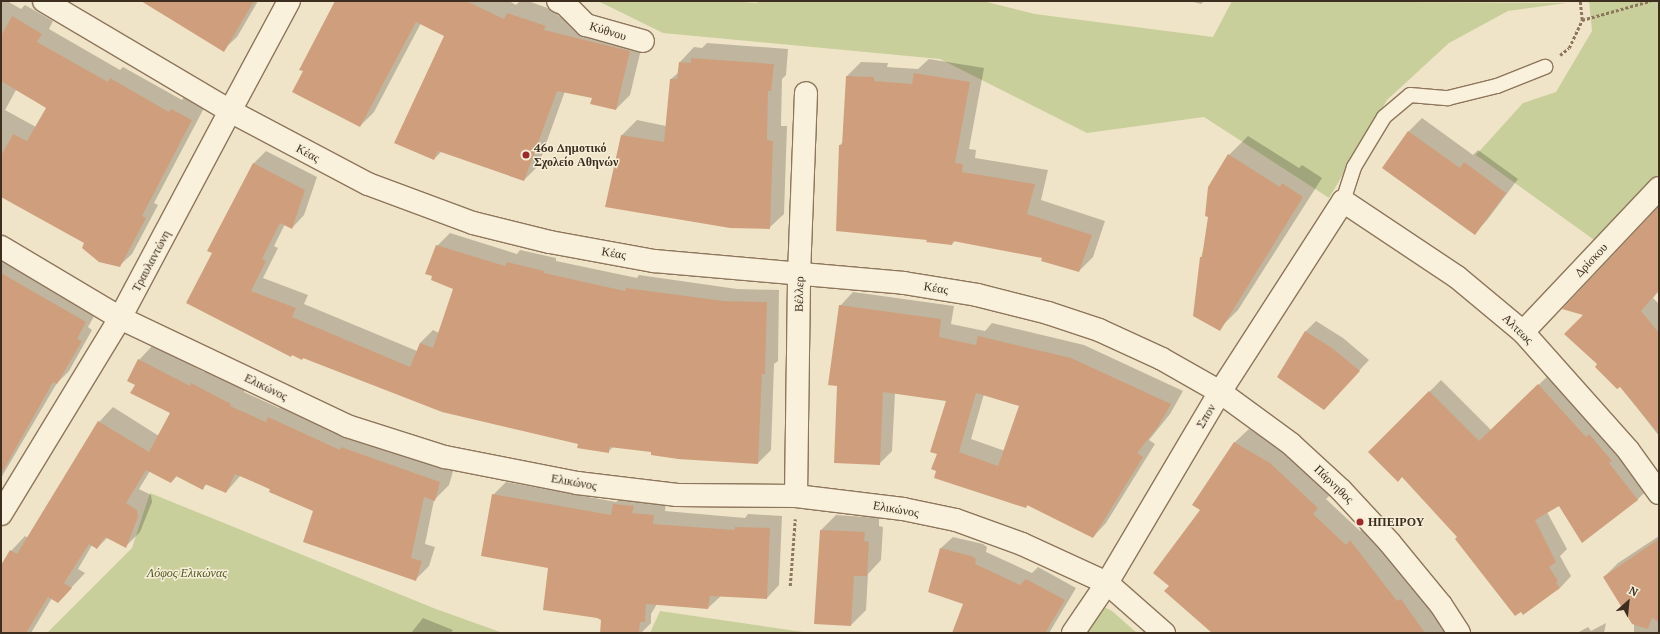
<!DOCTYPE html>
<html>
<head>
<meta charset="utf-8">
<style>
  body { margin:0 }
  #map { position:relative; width:1660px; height:634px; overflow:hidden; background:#f0e4c8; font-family:"PT Serif",serif }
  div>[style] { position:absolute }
  .green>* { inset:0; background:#c9cf9b }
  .shadow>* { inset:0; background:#0003 }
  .building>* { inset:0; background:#cf9f7d }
  .path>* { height:2.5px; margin-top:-1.25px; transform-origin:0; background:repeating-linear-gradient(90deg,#8d765c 0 3px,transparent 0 5px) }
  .roads { filter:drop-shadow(1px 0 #8d765c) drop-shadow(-1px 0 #8d765c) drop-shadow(0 1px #8d765c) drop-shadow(0 -1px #8d765c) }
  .service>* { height:14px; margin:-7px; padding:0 7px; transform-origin:7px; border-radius:7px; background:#faf1dc }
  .minor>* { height:22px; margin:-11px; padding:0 11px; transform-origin:11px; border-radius:11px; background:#faf1dc }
  .tertiary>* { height:22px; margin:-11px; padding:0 11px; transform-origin:11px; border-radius:11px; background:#faf1dc }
  .dots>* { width:11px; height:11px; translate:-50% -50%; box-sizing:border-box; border:2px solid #f7eed8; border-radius:50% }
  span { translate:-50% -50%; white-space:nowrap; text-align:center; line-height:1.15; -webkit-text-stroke:3px #f7eed8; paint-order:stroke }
  .street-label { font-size:12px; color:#3d2e20 }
  .poi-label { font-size:12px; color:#3d2e20; font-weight:700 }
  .left { translate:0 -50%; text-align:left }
  .park-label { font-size:12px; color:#4d5a26; font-style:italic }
  .frame { position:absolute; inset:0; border:2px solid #3d2e20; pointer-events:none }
  .north { position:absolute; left:1608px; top:582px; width:40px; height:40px; -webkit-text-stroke:3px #f7eed8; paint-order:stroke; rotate:27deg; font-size:11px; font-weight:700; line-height:16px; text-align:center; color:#3d2e20 }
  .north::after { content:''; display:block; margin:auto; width:14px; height:18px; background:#3d2e20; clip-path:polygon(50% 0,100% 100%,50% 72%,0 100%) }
</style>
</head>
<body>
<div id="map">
  <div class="green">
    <div style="clip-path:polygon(598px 1px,730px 1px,756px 3px,761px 1px,983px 1px,1035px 14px,1213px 37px,1232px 1px,1567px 3px,1508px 11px,1449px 43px,1387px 100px,1329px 198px,1204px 117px,1087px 133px,940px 59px,663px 33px)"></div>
    <div style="clip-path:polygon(1589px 1px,1659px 1px,1659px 173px,1597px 242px,1476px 155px,1523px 103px,1556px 92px,1592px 31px)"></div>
    <div style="clip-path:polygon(150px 493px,436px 609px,503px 633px,47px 633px,132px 548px)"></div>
    <div style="clip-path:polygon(1083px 596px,1112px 611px,1137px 633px,1060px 633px)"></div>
    <div style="clip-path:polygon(660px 611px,810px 633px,650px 633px)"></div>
  </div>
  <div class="shadow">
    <div style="clip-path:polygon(evenodd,1px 1px,7px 1px,21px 9px,25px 5px,53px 21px,49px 29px,120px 70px,123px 67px,182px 100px,184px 97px,204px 108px,154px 203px,158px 205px,132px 254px,119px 266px,86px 243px,1px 196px,1px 1px,16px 90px,48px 107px,36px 127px,5px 110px,16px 90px)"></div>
    <div style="clip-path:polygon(147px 1px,258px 1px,237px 37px,223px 50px)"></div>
    <div style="clip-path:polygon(341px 1px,509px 1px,516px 5px,520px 1px,528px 1px,559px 12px,558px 16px,644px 37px,630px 95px,616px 109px,593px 97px,565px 91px,538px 166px,524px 180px,442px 151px,434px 159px,445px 36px,421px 23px,374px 112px,360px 126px)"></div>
    <div style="clip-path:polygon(1190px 1px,1204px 1px,1201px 4px)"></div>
    <div style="clip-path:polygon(707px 43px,788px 49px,786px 75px,782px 79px,781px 126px,787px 126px,784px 214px,769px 228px,607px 206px,622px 135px,637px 120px,666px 126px,671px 79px,679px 72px,680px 62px,694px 47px,702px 48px)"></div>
    <div style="clip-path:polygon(929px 59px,984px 68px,969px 149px,976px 150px,975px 158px,1048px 170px,1041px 200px,1105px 221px,1093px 257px,1079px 271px,1044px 257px,956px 240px,952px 244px,928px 239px,840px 145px,843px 142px,847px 76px,861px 62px,888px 63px,887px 67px,918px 69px)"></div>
    <div style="clip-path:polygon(1422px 118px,1473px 155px,1478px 150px,1518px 179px,1487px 220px,1475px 233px,1383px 167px,1409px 131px)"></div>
    <div style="clip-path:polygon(1248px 136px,1299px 168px,1302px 165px,1322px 178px,1238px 310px,1219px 329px,1201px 258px,1229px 155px)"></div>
    <div style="clip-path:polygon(266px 151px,317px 177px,304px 215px,292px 228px,285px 224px,274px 246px,278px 248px,263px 278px,308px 295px,304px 304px,417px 351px,420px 343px,433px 330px,439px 333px,455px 289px,437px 246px,450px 233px,517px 254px,520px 250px,556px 258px,556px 261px,637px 278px,639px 275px,737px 289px,779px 290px,778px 361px,774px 364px,771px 450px,758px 463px,614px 446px,608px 452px,304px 357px,302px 359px,213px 253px,254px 163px)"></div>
    <div style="clip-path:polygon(1px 253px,97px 311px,88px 327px,92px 330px,69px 371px,57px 383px,1px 478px)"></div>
    <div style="clip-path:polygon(1659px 283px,1659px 291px,1653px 298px,1659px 304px,1659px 436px,1620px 386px,1596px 367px)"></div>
    <div style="clip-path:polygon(evenodd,853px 292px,954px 306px,951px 324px,985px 331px,992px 323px,1084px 345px,1183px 391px,1170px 414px,1149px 440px,1155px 444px,1106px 523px,1093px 537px,1028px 505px,1026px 507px,939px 454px,948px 400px,895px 393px,892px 451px,879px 464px,840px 306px,853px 292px,984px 394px,1020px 405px,1005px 451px,971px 439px,984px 394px)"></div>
    <div style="clip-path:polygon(1316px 321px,1343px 338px,1369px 360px,1334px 398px,1305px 332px)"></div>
    <div style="clip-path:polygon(153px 345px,204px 372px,206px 369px,244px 390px,244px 392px,279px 408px,283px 403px,454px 468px,449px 485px,434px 500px,425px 544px,435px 547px,429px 566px,415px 580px,314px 511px,241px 475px,226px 492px,207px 484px,202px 489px,177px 476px,171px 482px,150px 471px,139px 489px,151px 495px,152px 502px,140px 532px,126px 546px,108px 537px,97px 548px,92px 545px,78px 569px,85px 573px,58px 602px,52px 598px,31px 633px,1px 633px,1px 568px,11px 551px,25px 536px,28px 538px,99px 422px,113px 407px,159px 436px,171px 413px,136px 384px,139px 360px)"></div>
    <div style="clip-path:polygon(1550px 374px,1649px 488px,1637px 500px,1559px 505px,1547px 512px,1567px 549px,1560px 556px,1571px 576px,1560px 588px,1459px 536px,1402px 476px,1370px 452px,1441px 380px,1491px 430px)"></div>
    <div style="clip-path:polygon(1249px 429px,1284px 449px,1332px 493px,1326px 499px,1360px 531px,1365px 527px,1411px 588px,1415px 585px,1447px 633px,1213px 633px,1170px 586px,1202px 510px,1234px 443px)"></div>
    <div style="clip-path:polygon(506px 482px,616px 502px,626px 492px,666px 503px,665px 511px,745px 518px,748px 514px,782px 516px,779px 585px,767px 598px,721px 596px,708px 608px,657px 604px,651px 614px,651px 623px,641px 633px,601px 633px,602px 619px,549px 567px,493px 495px)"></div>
    <div style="clip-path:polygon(836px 515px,879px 518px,879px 526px,883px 527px,881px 560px,868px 574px,866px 610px,851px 625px,821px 530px)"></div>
    <div style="clip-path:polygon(1659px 536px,1659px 633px,1634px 633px,1634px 618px,1604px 577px,1618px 563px)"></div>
    <div style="clip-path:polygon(953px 537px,983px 544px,987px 547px,986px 552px,1032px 573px,1038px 567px,1076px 588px,1049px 633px,953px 633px,964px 604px,941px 548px)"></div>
    <div style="clip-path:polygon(423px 618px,453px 630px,451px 633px,411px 633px)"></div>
    <div style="clip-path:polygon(1606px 623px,1604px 633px,1577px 633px,1588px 627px,1591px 631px)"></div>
  </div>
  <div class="building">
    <div style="clip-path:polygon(141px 1px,254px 1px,224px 52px)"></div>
    <div style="clip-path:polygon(335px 1px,466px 1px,504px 19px,507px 13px,546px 26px,544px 30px,630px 51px,616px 110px,590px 104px,592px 98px,557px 91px,524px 181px,438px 151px,434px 160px,394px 143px,444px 36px,416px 22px,360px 127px,292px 92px,303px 71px,299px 70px)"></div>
    <div style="clip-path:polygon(12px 16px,42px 34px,37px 42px,108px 82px,110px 78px,169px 112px,171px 109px,192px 120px,142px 216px,146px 218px,120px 267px,99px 262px,82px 248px,84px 243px,1px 197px,1px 156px,13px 134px,27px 141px,46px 108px,1px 81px,1px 36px)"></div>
    <div style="clip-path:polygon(691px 58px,774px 64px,771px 91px,768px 91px,767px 140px,773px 141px,770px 229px,730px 228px,605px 207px,621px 135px,664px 142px,670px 79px,677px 79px,679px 62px,691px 63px)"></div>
    <div style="clip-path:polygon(914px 73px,970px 82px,955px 163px,963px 164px,962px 172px,1035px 184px,1027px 214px,1092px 235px,1079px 272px,1041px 261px,1042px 258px,953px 241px,952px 245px,926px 242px,927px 240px,836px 231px,839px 145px,842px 145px,846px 76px,874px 77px,874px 81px,912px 84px)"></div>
    <div style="clip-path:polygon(1408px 131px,1460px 168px,1464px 162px,1506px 193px,1475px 235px,1382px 168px)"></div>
    <div style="clip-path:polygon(1228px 154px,1280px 187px,1282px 183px,1303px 197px,1220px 331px,1193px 316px,1200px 257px,1202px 257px,1208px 217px,1205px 216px,1208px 187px)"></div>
    <div style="clip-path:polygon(253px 163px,305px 190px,292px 229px,280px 223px,262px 259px,266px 261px,251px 291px,296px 308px,292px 317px,410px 367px,420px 343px,433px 348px,453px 289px,431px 280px,432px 276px,425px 274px,436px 245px,505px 266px,507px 262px,544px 271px,544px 273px,625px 291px,626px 288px,724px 301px,767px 302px,765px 374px,762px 374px,758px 464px,678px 459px,651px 455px,651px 452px,609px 447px,609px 453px,577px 448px,578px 444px,442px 412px,303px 358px,302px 360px,292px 355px,291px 357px,186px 303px,212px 253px,207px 251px)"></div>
    <div style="clip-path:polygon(1659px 206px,1659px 290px,1641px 311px,1659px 333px,1659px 434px,1620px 387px,1617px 389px,1595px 367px,1597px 364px,1564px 334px,1583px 315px,1562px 309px)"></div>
    <div style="clip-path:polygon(1px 273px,86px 322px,77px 339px,82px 341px,57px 384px,53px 382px,1px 474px)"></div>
    <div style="clip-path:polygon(evenodd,839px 305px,941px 319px,939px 337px,976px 345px,978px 336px,1071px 358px,1171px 404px,1157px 428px,1137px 453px,1143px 457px,1093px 538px,1027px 505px,1026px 508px,934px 478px,936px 471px,931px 469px,937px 454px,930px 452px,946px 401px,883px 392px,880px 465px,834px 463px,837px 386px,828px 385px,839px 305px,976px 393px,1019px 406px,998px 466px,959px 452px,976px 393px)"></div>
    <div style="clip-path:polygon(1305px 331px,1332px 348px,1360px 371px,1324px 410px,1277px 377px)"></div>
    <div style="clip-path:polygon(138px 359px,190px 386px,191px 383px,231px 404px,230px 406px,266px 422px,268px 417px,340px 450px,341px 447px,440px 482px,435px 501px,424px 497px,411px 558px,422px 561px,416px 581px,303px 542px,313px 511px,269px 492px,270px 489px,235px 474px,226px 493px,205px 484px,203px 490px,176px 476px,171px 483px,146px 470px,126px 503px,137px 510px,138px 517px,126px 548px,105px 537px,97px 549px,89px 544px,64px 583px,72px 588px,58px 603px,48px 597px,26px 633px,1px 633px,1px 565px,10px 550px,17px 554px,98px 421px,149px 452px,170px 413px,130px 393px,135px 385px,127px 381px)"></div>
    <div style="clip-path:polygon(1538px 384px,1586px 437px,1589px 434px,1612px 461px,1609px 463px,1638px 500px,1582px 543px,1559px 506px,1535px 520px,1556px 562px,1549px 567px,1558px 581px,1556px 583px,1560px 588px,1523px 615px,1521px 612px,1515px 616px,1455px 539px,1457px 537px,1402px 477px,1398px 482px,1368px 452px,1429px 391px,1479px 441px)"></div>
    <div style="clip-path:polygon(1234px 442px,1270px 463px,1318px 508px,1313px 514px,1346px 545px,1350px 540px,1397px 601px,1401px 599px,1425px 633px,1212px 633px,1164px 591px,1169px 586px,1153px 573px,1200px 510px,1192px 505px)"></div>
    <div style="clip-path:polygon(492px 494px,611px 515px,613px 504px,634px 506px,632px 513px,654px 515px,653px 524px,734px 530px,735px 527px,770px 528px,767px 599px,710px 596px,708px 609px,646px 604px,645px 622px,640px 622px,639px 633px,600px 633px,601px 620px,597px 618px,543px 610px,548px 568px,481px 556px)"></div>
    <div style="clip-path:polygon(820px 530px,865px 532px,864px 541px,869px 542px,867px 576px,854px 576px,851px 626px,814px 624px)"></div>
    <div style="clip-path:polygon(1659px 539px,1659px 622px,1652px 618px,1648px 629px,1632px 624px,1603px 577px)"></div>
    <div style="clip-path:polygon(940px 548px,971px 556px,976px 559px,975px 564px,1020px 585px,1026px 579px,1065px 600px,1045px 633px,952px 633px,963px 604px,928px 592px)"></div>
  </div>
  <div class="path">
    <div style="left:1582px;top:20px;width:71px;rotate:-15.6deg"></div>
    <div style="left:1560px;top:55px;width:11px;rotate:-38deg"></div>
    <div style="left:1569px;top:48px;width:31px;rotate:-65deg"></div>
    <div style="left:1582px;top:20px;width:19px;rotate:-96deg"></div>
    <div style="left:790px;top:586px;width:67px;rotate:-85.7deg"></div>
  </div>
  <div class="roads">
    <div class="service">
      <div style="left:1343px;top:201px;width:36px;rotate:-72deg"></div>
      <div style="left:1354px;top:167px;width:58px;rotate:-59deg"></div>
      <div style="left:1384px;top:117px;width:34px;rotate:-40deg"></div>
      <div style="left:1410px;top:95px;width:38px;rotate:5deg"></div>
      <div style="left:1448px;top:98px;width:50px;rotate:-13.8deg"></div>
      <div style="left:1497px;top:86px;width:52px;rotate:-21.6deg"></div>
    </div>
    <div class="minor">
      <div style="left:558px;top:1px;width:8px;rotate:23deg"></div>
      <div style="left:565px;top:4px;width:30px;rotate:45deg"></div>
      <div style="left:586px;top:25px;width:59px;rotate:15.7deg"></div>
      <div style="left:1px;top:247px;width:139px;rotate:30.8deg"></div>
      <div style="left:120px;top:318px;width:251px;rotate:25.4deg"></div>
      <div style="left:347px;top:426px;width:103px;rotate:17.6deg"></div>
      <div style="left:445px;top:457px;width:135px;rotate:11.1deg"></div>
      <div style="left:577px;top:483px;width:101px;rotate:6.8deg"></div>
      <div style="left:677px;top:495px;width:119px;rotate:0.5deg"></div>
      <div style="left:796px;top:496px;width:108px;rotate:6.9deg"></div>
      <div style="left:903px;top:509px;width:54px;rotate:11.7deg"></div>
      <div style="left:956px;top:520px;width:70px;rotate:20deg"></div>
      <div style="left:1022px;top:544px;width:94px;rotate:24.6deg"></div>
      <div style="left:1107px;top:583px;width:76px;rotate:41.3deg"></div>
      <div style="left:1523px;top:332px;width:198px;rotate:-46.6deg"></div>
      <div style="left:796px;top:496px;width:221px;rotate:-89.2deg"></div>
      <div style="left:799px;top:275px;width:182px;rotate:-87.8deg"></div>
      <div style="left:1px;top:514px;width:229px;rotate:-58.7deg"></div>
      <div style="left:120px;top:318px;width:234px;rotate:-62deg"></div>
      <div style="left:1073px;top:633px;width:60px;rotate:-55.8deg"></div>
      <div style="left:1107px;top:583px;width:222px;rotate:-59.4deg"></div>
      <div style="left:1220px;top:392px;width:227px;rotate:-57.2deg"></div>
      <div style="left:1343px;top:201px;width:137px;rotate:33.7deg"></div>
      <div style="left:1457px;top:277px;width:86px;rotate:39.8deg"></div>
      <div style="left:1523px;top:332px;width:158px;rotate:48.3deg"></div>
      <div style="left:1628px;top:450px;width:53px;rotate:54.2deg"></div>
    </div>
    <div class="tertiary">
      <div style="left:44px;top:1px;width:216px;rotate:30.6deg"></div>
      <div style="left:230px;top:111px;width:156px;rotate:27.9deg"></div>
      <div style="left:368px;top:184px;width:112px;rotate:20.4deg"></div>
      <div style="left:473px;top:223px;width:79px;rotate:13.9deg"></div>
      <div style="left:550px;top:242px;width:106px;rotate:10.4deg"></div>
      <div style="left:654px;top:261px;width:251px;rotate:5deg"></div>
      <div style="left:904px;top:283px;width:74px;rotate:9.3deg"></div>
      <div style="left:977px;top:295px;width:73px;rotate:14.2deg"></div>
      <div style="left:1048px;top:313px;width:54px;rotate:18.4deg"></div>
      <div style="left:1099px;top:330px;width:69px;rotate:24.7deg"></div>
      <div style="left:1162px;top:359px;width:67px;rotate:29.6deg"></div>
      <div style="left:1220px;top:392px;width:88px;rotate:36.2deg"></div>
      <div style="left:1291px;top:444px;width:68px;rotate:42.6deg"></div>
      <div style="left:1341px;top:490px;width:72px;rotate:47.2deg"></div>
      <div style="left:1390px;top:543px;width:80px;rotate:50.6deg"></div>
      <div style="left:1441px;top:605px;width:33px;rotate:57deg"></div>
      <div style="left:230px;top:111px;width:125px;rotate:-61.8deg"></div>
    </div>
  </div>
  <div class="dots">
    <div style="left:526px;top:155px;background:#9e2a2b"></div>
    <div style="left:1360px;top:522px;background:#9e2a2b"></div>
  </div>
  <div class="street-label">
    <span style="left:608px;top:31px;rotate:17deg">Κύθνου</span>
    <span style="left:308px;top:153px;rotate:28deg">Κέας</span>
    <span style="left:614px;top:253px;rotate:10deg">Κέας</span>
    <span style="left:1591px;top:260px;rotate:-47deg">Δρίσκου</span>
    <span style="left:151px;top:261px;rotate:-62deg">Τραυλαντώνη</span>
    <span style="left:936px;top:288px;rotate:9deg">Κέας</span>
    <span style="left:799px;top:294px;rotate:-89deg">Βέλλερ</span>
    <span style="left:1518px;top:329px;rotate:44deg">Αλτεως</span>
    <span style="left:266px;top:387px;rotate:26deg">Ελικώνος</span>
    <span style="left:1206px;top:416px;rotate:-59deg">Σπον</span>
    <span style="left:574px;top:482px;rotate:10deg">Ελικώνος</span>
    <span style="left:1334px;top:484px;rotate:44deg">Πάρνηθος</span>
    <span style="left:896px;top:509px;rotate:10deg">Ελικώνος</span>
  </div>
  <div class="poi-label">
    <span class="left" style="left:534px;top:155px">46ο Δημοτικό<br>Σχολείο Αθηνών</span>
    <span class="left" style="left:1368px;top:522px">ΗΠΕΙΡΟΥ</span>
  </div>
  <div class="park-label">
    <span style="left:187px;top:573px">Λόφος Ελικώνας</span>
  </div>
  <div class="frame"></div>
  <div class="north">N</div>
</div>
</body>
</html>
